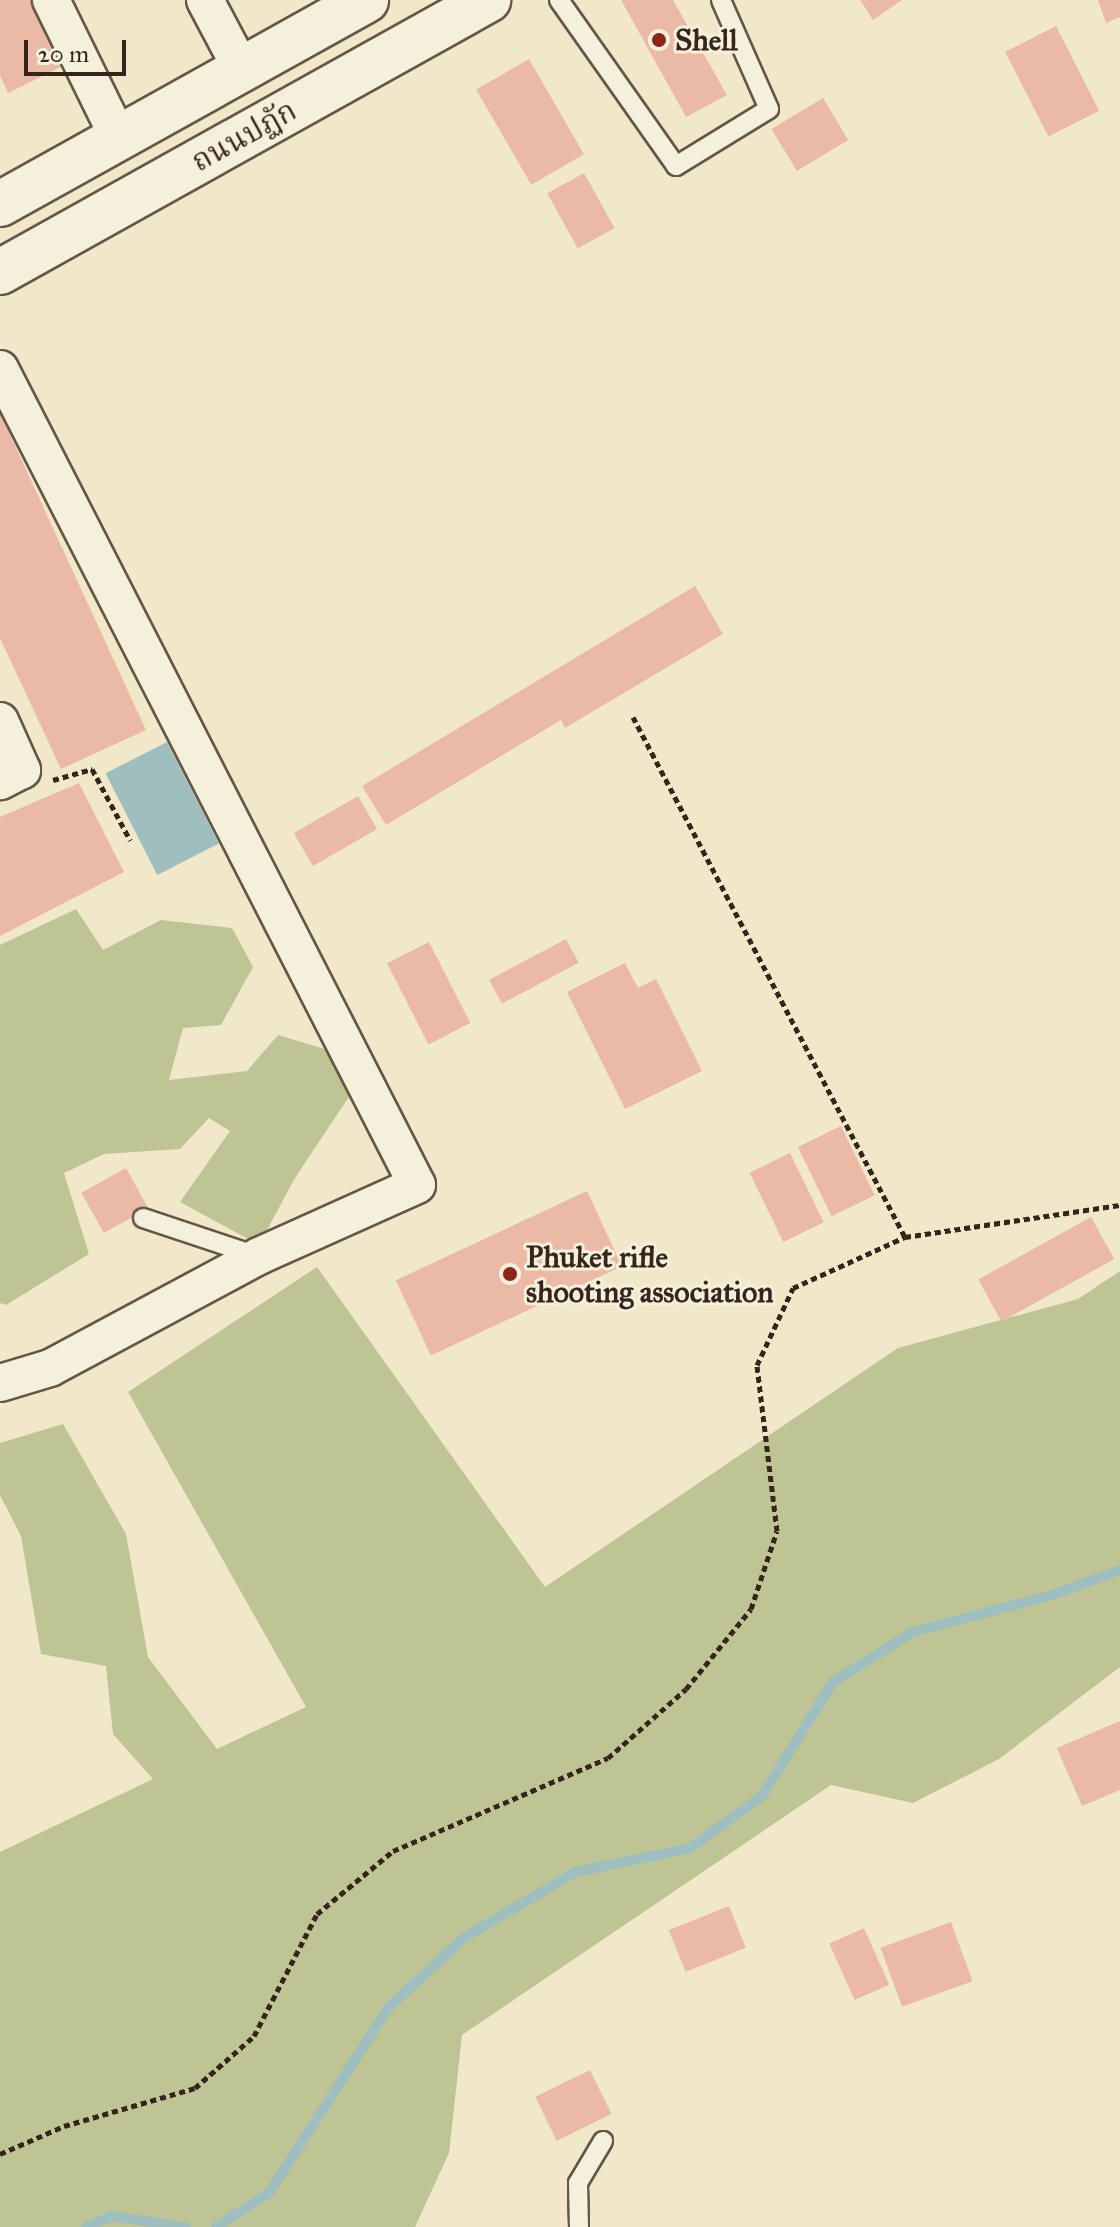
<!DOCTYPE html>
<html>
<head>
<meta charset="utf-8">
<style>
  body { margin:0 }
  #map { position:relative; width:1120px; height:2227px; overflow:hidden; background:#f0e8c9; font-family:"IM FELL Great Primer","Noto Serif Thai",serif }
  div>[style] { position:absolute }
  .green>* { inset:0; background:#bec493 }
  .water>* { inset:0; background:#9ebebf; transform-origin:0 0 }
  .stream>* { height:10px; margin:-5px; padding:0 5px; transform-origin:5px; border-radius:5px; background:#9ebebf }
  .building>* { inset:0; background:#ebbaa7; transform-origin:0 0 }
  .path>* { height:5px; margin-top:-2.5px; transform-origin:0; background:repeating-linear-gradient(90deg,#37251c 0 6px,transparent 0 10px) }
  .roads { filter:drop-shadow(2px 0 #655647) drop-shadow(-2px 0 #655647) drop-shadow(0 2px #655647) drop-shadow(0 -2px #655647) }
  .lane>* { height:18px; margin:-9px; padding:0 9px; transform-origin:9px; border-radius:9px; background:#f5f0dc }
  .street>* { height:36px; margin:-18px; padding:0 18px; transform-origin:18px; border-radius:18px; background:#f5f0dc }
  .secondary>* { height:44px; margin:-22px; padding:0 22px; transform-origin:22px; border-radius:22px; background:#f5f0dc }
  .dots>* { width:22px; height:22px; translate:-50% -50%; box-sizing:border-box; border:4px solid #f5f0dc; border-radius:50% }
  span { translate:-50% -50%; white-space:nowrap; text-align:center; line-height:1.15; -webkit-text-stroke:6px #f5f0dc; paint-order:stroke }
  .poi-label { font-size:30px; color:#37251c; font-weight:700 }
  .left { translate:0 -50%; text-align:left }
  .street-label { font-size:30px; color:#37251c }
  .scale { position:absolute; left:24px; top:40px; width:102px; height:36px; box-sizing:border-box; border:4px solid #37251c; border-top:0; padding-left:10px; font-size:24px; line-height:28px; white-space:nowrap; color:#37251c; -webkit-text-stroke:6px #f5f0dc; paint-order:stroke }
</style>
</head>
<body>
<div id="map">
  <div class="green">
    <div style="clip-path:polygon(76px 909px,103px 950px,161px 920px,232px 928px,253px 967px,221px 1025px,183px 1028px,169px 1080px,247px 1071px,278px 1035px,328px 1050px,352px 1092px,295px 1178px,259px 1245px,180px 1202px,230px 1131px,209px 1118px,180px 1149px,104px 1154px,64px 1173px,89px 1254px,6px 1305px,0 1303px,0 945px)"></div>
    <div style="clip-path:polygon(317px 1267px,545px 1587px,898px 1348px,1078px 1299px,1120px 1271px,1120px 1667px,999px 1759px,913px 1803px,831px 1785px,462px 2035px,449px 2153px,415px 2227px,0 2227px,0 1852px,153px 1779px,113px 1734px,106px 1666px,41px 1654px,21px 1536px,0 1495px,0 1443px,63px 1424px,126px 1534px,148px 1657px,217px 1749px,306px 1707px,128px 1392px)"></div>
  </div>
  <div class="water">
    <div style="left:167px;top:742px;width:114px;height:69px;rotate:63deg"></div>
  </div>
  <div class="stream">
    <div style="left:86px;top:2227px;width:28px;rotate:-23deg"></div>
    <div style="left:112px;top:2216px;width:75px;rotate:8.5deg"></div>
    <div style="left:216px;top:2227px;width:63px;rotate:-32.7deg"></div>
    <div style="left:269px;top:2193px;width:220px;rotate:-57.2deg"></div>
    <div style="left:388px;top:2008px;width:105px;rotate:-42.7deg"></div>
    <div style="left:465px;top:1937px;width:129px;rotate:-30.4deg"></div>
    <div style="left:576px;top:1872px;width:116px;rotate:-11.9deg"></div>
    <div style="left:690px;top:1848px;width:89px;rotate:-35.8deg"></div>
    <div style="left:762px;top:1796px;width:134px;rotate:-58.1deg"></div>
    <div style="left:833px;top:1682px;width:94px;rotate:-32deg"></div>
    <div style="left:913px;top:1632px;width:144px;rotate:-14.9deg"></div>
    <div style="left:1052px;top:1595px;width:72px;rotate:-20.2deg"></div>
  </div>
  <div class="building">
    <div style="clip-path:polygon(0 0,37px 0,67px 64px,8px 93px,0 76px)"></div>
    <div style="clip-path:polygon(621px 0,673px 0,727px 95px,686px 117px)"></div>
    <div style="clip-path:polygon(860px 0,902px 0,873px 20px)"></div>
    <div style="clip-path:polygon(1098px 0,1120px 0,1120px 17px,1106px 23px)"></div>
    <div style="left:1056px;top:26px;width:95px;height:57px;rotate:63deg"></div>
    <div style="left:529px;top:59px;width:110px;height:61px;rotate:60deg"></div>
    <div style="left:823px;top:98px;width:49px;height:60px;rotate:59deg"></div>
    <div style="left:584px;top:173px;width:63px;height:42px;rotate:61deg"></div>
    <div style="clip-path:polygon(0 413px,146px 730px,61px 769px,0 638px)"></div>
    <div style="clip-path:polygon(695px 586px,723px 634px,565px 728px,561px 720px,386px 825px,362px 786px)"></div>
    <div style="clip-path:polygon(79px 783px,124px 872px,0 936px,0 817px)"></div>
    <div style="left:358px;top:796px;width:38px;height:74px;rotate:60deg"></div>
    <div style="left:566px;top:939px;width:27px;height:87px;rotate:62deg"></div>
    <div style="left:429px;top:942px;width:91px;height:47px;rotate:63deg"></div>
    <div style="clip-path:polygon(625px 963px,638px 988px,656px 979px,702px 1071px,625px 1109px,567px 992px)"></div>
    <div style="left:841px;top:1126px;width:77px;height:48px;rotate:64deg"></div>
    <div style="left:790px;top:1153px;width:77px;height:45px;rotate:64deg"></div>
    <div style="left:126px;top:1168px;width:46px;height:51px;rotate:61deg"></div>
    <div style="left:587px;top:1191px;width:83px;height:211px;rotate:65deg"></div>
    <div style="left:1091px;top:1217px;width:48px;height:129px;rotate:61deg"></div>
    <div style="clip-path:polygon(1120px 1721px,1120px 1790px,1082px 1806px,1057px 1748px)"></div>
    <div style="left:729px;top:1906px;width:45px;height:65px;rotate:68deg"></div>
    <div style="left:951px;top:1922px;width:63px;height:75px;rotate:70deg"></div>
    <div style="left:864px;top:1928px;width:62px;height:38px;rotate:66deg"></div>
    <div style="left:590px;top:2070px;width:49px;height:61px;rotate:64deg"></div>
  </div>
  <div class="path">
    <div style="left:633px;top:717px;width:587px;rotate:62.39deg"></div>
    <div style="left:53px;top:780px;width:41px;rotate:-15.8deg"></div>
    <div style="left:92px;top:769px;width:81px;rotate:61.8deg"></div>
    <div style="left:0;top:2154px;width:70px;rotate:-23.6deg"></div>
    <div style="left:64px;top:2126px;width:136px;rotate:-16.2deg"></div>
    <div style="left:195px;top:2088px;width:79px;rotate:-41.4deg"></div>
    <div style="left:254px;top:2036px;width:137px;rotate:-62.7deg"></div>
    <div style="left:317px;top:1914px;width:99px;rotate:-39.7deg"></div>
    <div style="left:393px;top:1851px;width:234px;rotate:-23.4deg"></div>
    <div style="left:608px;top:1758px;width:104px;rotate:-41.5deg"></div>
    <div style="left:686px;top:1689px;width:103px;rotate:-50.9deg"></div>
    <div style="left:751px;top:1609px;width:82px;rotate:-71.6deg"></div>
    <div style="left:777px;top:1531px;width:167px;rotate:-96.9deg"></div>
    <div style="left:757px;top:1365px;width:85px;rotate:-64.9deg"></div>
    <div style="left:793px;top:1288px;width:123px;rotate:-24.5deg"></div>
    <div style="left:905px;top:1237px;width:217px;rotate:-8.5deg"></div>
  </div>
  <div class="roads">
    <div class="lane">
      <div style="left:559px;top:0;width:203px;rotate:54.8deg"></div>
      <div style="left:676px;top:166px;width:109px;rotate:-31.5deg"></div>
      <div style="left:769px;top:109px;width:119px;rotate:-113.8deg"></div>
      <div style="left:143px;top:1218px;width:120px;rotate:18.4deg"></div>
      <div style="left:579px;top:2227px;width:44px;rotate:-91.3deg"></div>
      <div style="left:578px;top:2183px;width:49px;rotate:-59.2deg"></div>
    </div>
    <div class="street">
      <div style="left:51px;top:0;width:157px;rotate:63.9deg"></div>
      <div style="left:205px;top:0;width:79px;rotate:62.1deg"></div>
      <div style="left:0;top:369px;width:916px;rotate:62.93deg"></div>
      <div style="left:417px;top:1185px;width:173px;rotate:155.8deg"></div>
      <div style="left:259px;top:1256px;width:237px;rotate:151.8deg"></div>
      <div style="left:50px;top:1368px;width:52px;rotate:163.3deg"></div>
      <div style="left:0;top:721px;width:54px;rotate:65.8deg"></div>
      <div style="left:22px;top:770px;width:25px;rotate:153deg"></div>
    </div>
    <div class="secondary">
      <div style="left:0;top:204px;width:419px;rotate:-29.1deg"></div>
      <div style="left:0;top:272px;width:559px;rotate:-29.13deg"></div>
    </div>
  </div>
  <div class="dots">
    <div style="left:659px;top:40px;background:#8f2418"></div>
    <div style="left:510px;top:1274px;background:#8f2418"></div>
  </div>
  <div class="poi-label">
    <span class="left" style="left:675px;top:40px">Shell</span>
    <span class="left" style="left:526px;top:1274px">Phuket rifle<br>shooting association</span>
  </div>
  <div class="street-label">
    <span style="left:244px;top:136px;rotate:-29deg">ถนนปฏัก</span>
  </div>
  <div class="scale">20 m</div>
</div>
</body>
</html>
